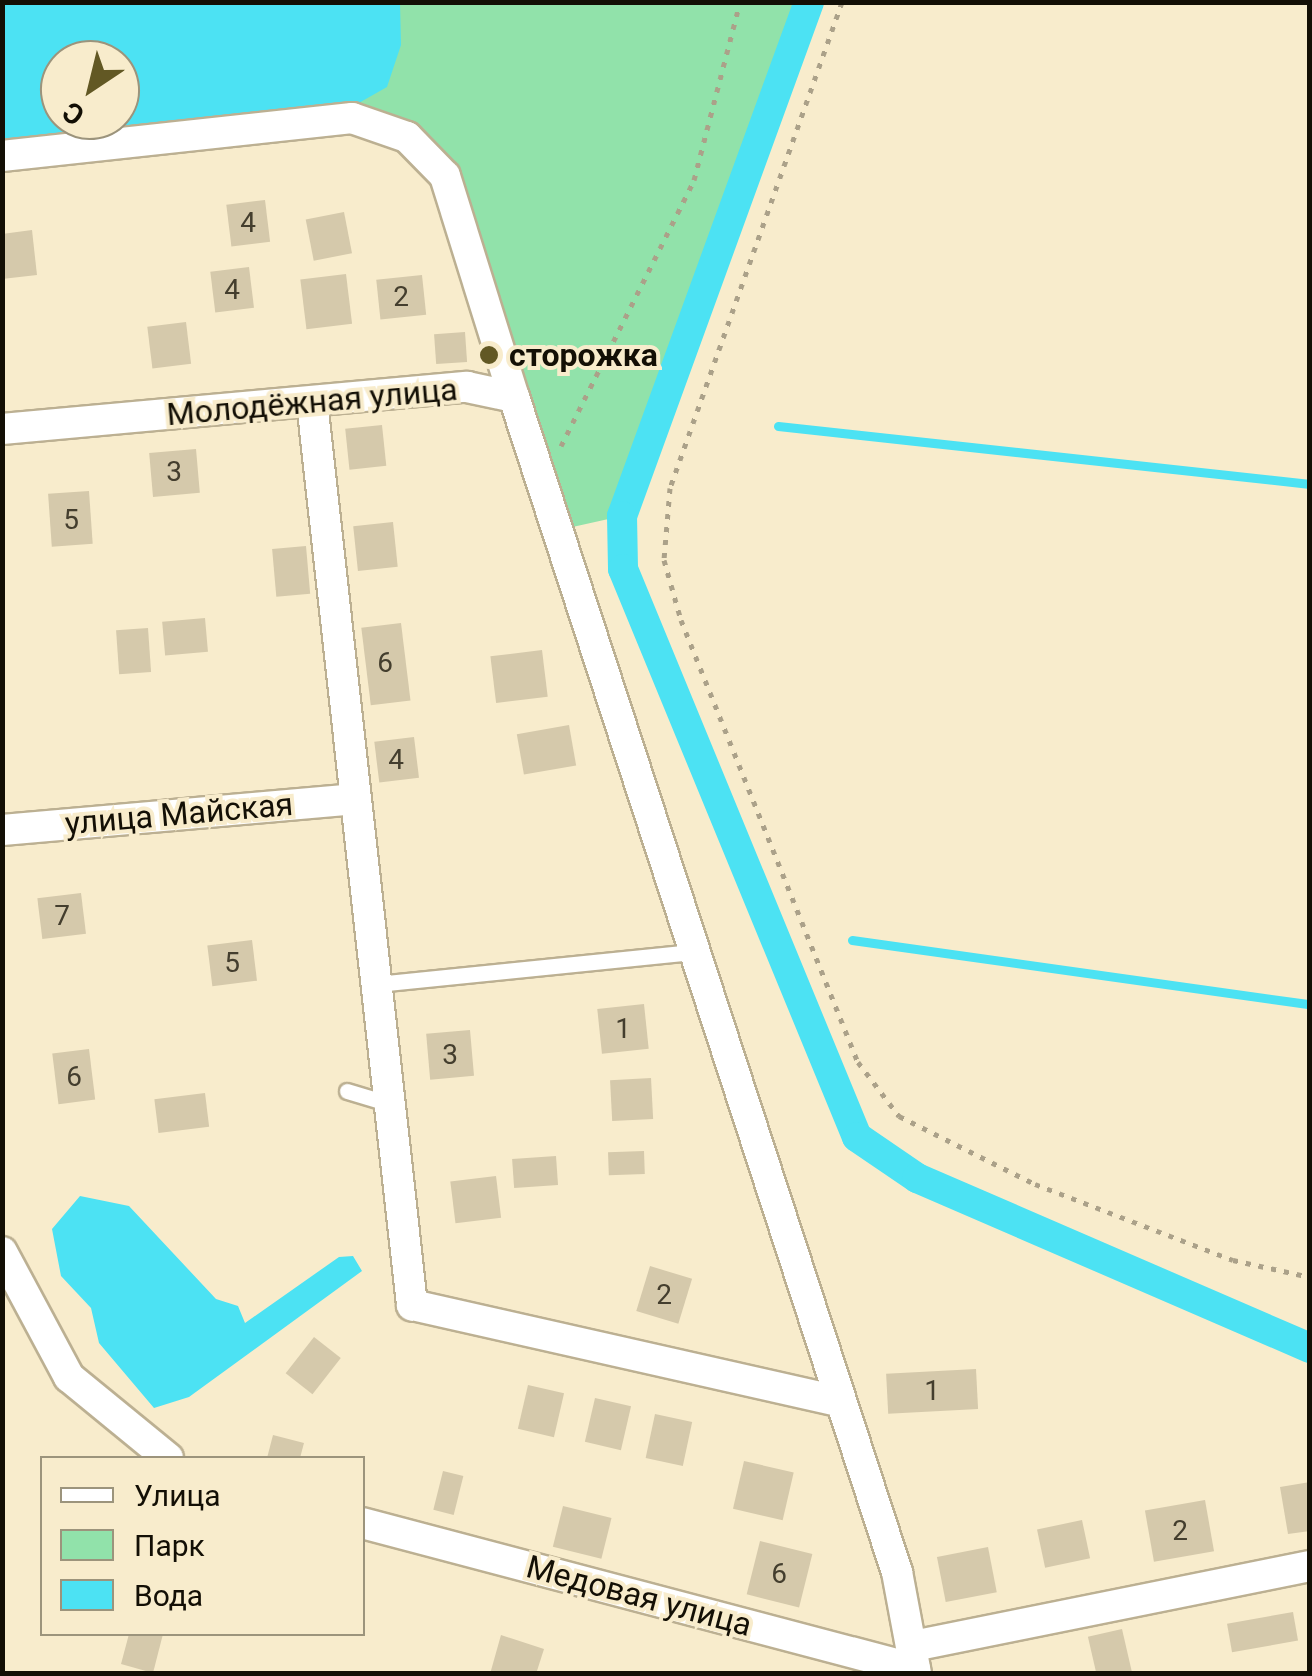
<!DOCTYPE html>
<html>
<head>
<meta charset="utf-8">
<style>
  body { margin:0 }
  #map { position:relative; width:1312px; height:1676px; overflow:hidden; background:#f8eccc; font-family:Roboto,sans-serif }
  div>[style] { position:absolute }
  .green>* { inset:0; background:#91e2aa }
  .water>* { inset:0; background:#4ce2f3 }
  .stream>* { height:9px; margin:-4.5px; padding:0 4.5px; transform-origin:4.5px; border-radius:4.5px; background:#4ce2f3 }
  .canal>* { height:30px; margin:-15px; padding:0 15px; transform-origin:15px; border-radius:15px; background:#4ce2f3 }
  .building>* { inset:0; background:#d5c9ab; transform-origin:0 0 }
  .path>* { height:5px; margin-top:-2.5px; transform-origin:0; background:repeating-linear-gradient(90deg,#aba189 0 5px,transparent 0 13px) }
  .roads { filter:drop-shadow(2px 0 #bcb092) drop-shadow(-2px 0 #bcb092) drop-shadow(0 2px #bcb092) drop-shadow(0 -2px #bcb092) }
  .service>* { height:15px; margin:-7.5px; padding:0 7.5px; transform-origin:7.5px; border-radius:7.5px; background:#fff }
  .minor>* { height:30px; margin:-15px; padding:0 15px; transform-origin:15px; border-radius:15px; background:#fff }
  .dots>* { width:28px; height:28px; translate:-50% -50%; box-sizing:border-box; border:5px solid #f8eccc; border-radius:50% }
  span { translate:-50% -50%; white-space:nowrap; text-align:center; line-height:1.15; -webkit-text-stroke:8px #f8eccc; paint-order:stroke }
  .number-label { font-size:28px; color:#443e2e }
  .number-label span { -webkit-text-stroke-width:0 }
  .poi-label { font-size:32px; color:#130f05; font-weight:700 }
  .left { translate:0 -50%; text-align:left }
  .street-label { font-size:32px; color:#130f05 }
  .frame { position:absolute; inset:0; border:5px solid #130f05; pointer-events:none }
  .legend { position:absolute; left:40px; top:1456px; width:325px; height:180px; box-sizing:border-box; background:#f8eccc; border:2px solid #9c947c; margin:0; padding:12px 18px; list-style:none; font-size:30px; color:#130f05 }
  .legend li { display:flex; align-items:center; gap:20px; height:50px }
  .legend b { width:50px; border:2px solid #9c947c }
  .north { position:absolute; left:40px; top:40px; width:100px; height:100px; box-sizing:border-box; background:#f8eccc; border:2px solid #9c947c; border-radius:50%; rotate:215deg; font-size:28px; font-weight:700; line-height:40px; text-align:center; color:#130f05 }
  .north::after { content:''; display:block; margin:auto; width:35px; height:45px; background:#625824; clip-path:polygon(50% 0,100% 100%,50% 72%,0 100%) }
</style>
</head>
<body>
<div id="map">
  <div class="green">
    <div style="clip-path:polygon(evenodd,2px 3px,809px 3px,622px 516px,559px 530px,446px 176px,375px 124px,3px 156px,2px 3px,60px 60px,120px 60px,120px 120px,60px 120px,60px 60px)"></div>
  </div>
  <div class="water">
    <div style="clip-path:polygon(evenodd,2px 3px,400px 3px,401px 45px,387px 87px,357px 104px,3px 142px,2px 3px,60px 60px,120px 60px,120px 120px,60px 120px,60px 60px)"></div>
    <div style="clip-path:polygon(80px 1196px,129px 1206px,216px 1299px,238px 1306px,245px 1323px,339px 1257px,353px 1256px,362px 1271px,189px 1397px,154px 1408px,99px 1343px,91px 1308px,61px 1276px,52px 1229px)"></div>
  </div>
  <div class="stream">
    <div style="left:778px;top:426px;width:535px;rotate:6.22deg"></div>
    <div style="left:852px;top:940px;width:462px;rotate:8deg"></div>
  </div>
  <div class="canal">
    <div style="left:809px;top:2px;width:547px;rotate:109.99deg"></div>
    <div style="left:622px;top:516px;width:53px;rotate:88.9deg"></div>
    <div style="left:623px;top:569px;width:614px;rotate:67.61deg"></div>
    <div style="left:857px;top:1137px;width:73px;rotate:34.3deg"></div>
    <div style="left:917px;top:1178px;width:428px;rotate:23.4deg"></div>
  </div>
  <div class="building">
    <div style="left:265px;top:200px;width:42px;height:39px;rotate:83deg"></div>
    <div style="left:344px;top:212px;width:42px;height:39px;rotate:79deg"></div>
    <div style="clip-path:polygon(32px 230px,37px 275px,2px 279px,2px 234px)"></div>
    <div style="left:249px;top:267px;width:41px;height:39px;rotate:83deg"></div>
    <div style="left:346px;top:274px;width:50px;height:46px;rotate:83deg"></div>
    <div style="left:422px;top:275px;width:40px;height:46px;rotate:84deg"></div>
    <div style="left:186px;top:322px;width:42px;height:39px;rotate:83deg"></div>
    <div style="left:465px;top:332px;width:30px;height:31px;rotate:86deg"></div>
    <div style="left:382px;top:425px;width:41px;height:37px;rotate:84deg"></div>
    <div style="left:196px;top:449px;width:44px;height:47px;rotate:85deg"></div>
    <div style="left:89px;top:491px;width:53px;height:41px;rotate:86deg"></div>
    <div style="left:393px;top:522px;width:45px;height:40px;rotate:84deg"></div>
    <div style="left:306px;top:546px;width:48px;height:34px;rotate:85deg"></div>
    <div style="left:205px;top:618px;width:34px;height:43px;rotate:85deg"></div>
    <div style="left:401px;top:623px;width:78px;height:40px;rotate:83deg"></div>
    <div style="left:148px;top:628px;width:44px;height:32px;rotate:86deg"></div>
    <div style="left:542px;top:650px;width:47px;height:52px;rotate:83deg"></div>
    <div style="left:569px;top:725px;width:41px;height:53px;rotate:80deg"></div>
    <div style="left:414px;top:737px;width:41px;height:40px;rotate:83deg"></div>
    <div style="left:81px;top:893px;width:41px;height:44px;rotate:83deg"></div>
    <div style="left:252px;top:940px;width:41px;height:45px;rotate:83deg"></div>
    <div style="left:644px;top:1004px;width:45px;height:47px;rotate:84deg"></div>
    <div style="left:470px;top:1030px;width:46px;height:44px;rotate:85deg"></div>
    <div style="left:89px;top:1049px;width:51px;height:37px;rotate:83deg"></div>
    <div style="left:651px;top:1078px;width:41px;height:41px;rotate:87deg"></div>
    <div style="left:205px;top:1093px;width:34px;height:51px;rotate:83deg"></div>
    <div style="left:644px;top:1151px;width:23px;height:36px;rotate:88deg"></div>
    <div style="left:556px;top:1156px;width:29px;height:44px;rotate:86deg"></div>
    <div style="left:496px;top:1176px;width:42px;height:46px;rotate:83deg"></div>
    <div style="left:650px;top:1266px;width:44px;height:47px;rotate:17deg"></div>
    <div style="left:314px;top:1337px;width:34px;height:46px;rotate:38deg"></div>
    <div style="left:976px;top:1369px;width:40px;height:90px;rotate:87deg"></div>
    <div style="left:528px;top:1385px;width:37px;height:45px;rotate:13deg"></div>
    <div style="left:595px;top:1398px;width:37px;height:45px;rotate:13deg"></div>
    <div style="left:655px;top:1414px;width:38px;height:45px;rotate:12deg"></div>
    <div style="clip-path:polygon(273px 1435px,304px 1443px,300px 1458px,267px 1458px)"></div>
    <div style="left:744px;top:1461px;width:51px;height:49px;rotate:13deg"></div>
    <div style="left:443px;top:1471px;width:21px;height:40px;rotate:14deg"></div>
    <div style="clip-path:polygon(1310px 1482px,1310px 1531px,1288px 1534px,1280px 1487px)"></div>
    <div style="left:1205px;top:1500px;width:52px;height:61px;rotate:80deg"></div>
    <div style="left:563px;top:1506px;width:50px;height:42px;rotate:14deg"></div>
    <div style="left:1082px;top:1520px;width:39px;height:46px;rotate:78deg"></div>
    <div style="left:760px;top:1541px;width:54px;height:55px;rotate:14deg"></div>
    <div style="left:988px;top:1547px;width:46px;height:52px;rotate:79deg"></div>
    <div style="left:1293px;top:1612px;width:29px;height:67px;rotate:80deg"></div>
    <div style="left:1122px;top:1629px;width:43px;height:35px;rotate:77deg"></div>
    <div style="clip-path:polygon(129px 1634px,163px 1634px,153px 1673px,121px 1664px)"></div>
    <div style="clip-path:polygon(501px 1635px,544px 1649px,536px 1674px,490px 1674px)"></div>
  </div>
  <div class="path">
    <div style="left:842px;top:2px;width:516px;rotate:109.49deg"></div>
    <div style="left:670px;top:488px;width:72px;rotate:94.8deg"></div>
    <div style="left:664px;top:560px;width:62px;rotate:74.2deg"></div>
    <div style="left:681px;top:620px;width:476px;rotate:68.2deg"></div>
    <div style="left:858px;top:1062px;width:68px;rotate:52.8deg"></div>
    <div style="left:899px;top:1116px;width:152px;rotate:26.6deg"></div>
    <div style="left:1035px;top:1184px;width:212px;rotate:21deg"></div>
    <div style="left:1233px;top:1260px;width:79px;rotate:12.4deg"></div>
    <div style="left:561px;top:446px;width:297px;rotate:-63.4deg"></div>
    <div style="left:694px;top:180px;width:184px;rotate:-75.5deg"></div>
  </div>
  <div class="roads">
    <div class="service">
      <div style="left:377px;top:984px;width:317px;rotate:-5.8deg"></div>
      <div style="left:347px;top:1091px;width:45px;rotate:16.8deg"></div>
    </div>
    <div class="minor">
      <div style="left:2px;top:156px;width:352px;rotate:-6.2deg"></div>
      <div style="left:352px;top:118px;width:58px;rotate:19.1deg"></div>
      <div style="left:407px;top:137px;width:54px;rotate:45.7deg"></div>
      <div style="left:445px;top:176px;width:232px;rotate:72.7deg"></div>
      <div style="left:312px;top:402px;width:909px;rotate:83.68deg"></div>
      <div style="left:412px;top:1305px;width:438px;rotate:12.7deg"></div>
      <div style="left:2px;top:429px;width:467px;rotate:-5.2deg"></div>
      <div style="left:467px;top:387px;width:48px;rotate:12deg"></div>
      <div style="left:514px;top:397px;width:1236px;rotate:71.95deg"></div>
      <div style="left:897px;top:1572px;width:104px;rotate:79.4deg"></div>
      <div style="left:2px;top:830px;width:355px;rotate:-5deg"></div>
      <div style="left:2px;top:1252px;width:142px;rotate:61.8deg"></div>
      <div style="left:69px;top:1377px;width:128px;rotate:39.3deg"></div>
      <div style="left:362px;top:1523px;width:572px;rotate:14.79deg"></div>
      <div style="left:913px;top:1646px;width:405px;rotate:-11.4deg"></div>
    </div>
  </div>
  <div class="dots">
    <div style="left:489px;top:355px;background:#625824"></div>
  </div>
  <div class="number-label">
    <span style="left:248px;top:223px">4</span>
    <span style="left:232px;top:290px">4</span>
    <span style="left:401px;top:297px">2</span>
    <span style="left:174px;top:472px">3</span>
    <span style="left:71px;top:520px">5</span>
    <span style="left:385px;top:663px">6</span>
    <span style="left:396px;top:760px">4</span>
    <span style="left:62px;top:916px">7</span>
    <span style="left:232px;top:963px">5</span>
    <span style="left:623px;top:1029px">1</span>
    <span style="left:450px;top:1055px">3</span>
    <span style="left:74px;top:1077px">6</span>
    <span style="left:664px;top:1295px">2</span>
    <span style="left:932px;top:1391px">1</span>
    <span style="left:1180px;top:1531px">2</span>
    <span style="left:779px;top:1574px">6</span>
  </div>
  <div class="poi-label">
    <span class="left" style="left:509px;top:355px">сторожка</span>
  </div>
  <div class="street-label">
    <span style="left:312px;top:402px;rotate:-5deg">Молодёжная улица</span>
    <span style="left:179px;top:814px;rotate:-5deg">улица Майская</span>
    <span style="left:639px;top:1596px;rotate:15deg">Медовая улица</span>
  </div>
  <div class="frame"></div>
  <ul class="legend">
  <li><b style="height:12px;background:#fff"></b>Улица</li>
  <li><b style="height:28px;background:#91e2aa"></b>Парк</li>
  <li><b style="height:28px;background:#4ce2f3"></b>Вода</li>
  </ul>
  <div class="north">С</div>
</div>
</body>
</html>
